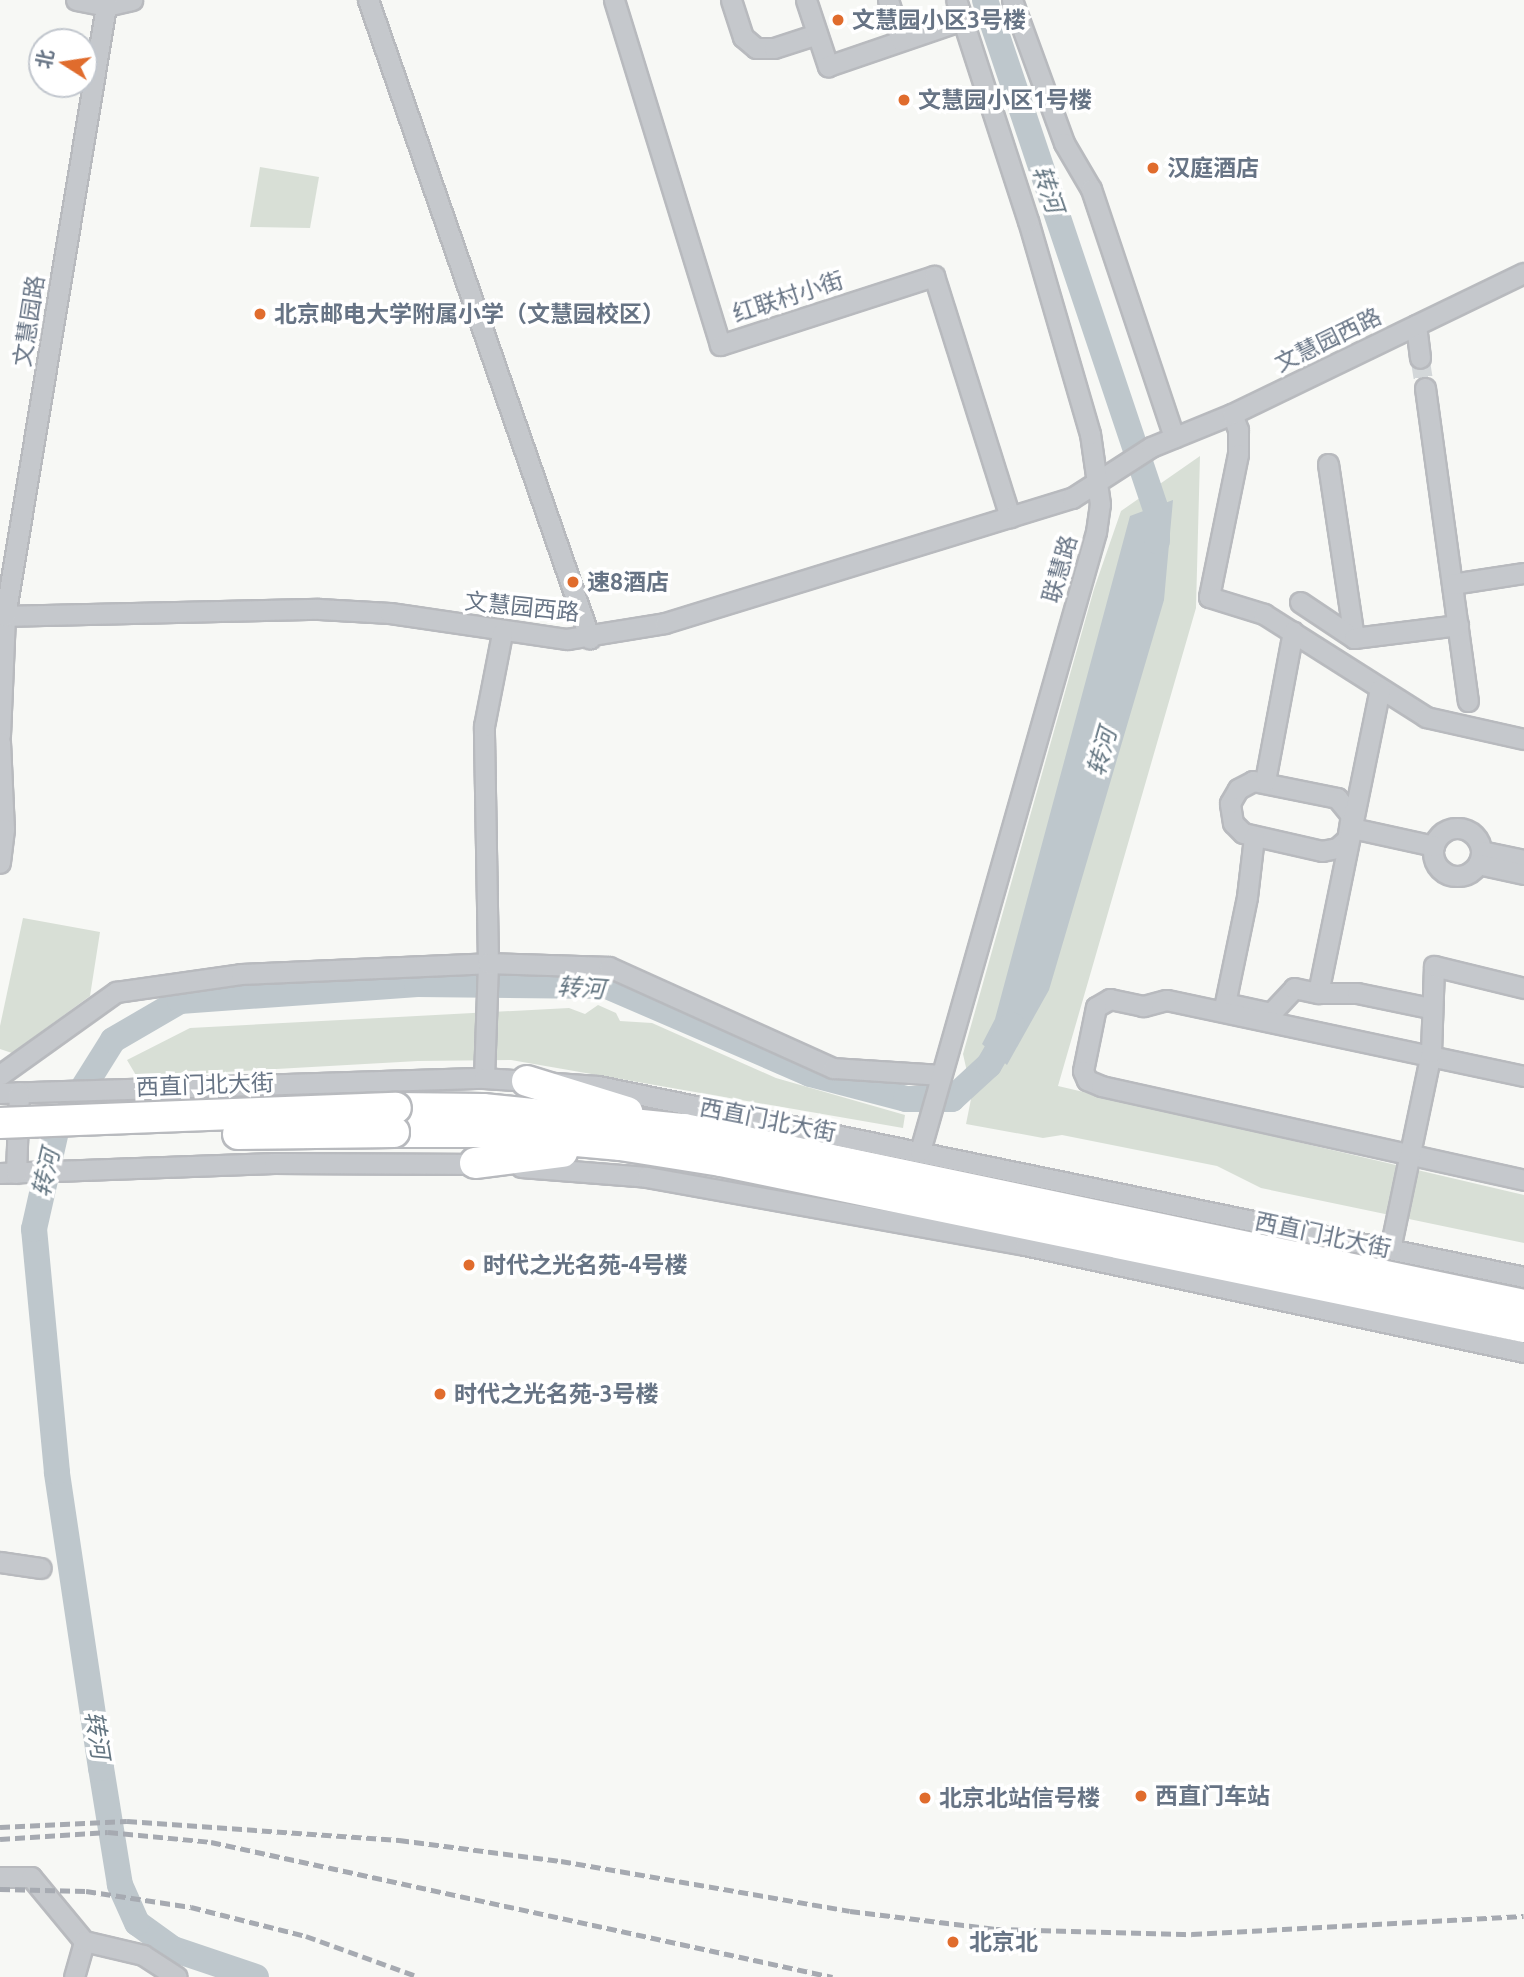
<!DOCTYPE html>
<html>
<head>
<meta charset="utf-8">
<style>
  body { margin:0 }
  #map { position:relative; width:1524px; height:1977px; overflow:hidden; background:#f7f8f5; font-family:Ubuntu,"Noto Sans SC",sans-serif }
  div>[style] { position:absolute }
  .green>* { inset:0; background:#d8dfd6 }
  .water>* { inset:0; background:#bec7cc }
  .river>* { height:26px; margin:-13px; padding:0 13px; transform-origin:13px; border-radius:13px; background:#bec7cc }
  .minor-tunnel>* { height:19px; margin-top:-9.5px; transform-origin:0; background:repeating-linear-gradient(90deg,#d3d7d9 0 19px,transparent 0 29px) }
  .roads { filter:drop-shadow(2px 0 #b8babe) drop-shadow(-2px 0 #b8babe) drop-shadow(0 2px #b8babe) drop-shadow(0 -2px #b8babe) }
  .minor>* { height:19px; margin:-9.5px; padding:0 9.5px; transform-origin:9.5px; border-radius:9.5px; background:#c5c8cc }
  .minor>.ring { margin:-9.5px; padding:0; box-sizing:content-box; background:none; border:19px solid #c5c8cc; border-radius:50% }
  .highway>* { height:30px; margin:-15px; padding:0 15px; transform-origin:15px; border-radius:15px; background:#fff }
  .rail>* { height:4.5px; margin-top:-2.25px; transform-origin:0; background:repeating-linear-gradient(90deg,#a6aab1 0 10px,transparent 0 15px) }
  .bridges { filter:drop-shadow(2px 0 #b8babe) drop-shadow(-2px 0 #b8babe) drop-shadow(0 2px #b8babe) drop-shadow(0 -2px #b8babe) }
  .highway-bridge>* { height:30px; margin:-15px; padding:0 15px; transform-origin:15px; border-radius:15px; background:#fff }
  .dots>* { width:19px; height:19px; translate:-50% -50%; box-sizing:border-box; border:4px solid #fff; border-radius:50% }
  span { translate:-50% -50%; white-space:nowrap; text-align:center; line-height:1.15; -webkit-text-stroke:7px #fff; paint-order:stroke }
  .poi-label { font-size:23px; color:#677485; font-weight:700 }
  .left { translate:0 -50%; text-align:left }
  .street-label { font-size:23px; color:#677485 }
  .water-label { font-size:24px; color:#637581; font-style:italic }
  .north { position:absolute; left:28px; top:28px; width:70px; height:70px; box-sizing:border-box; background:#fff; border:2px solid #c2c7ce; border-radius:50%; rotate:282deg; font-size:19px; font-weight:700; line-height:28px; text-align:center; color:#677485 }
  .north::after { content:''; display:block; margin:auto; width:24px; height:32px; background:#e06c2d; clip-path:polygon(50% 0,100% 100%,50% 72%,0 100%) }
</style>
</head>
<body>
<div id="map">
  <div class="green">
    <div style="clip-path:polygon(260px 167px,319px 177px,310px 228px,250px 227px)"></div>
    <div style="clip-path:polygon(1200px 456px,1196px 608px,1058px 1086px,1524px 1195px,1524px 1243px,1261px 1188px,1217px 1166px,1062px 1135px,1043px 1138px,966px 1124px,972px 1094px,963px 1054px,1094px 589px,1121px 511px)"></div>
    <div style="clip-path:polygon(23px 918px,100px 932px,90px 996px,12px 1053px,0 1049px,0 1026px)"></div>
    <div style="clip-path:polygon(598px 1005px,616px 1013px,620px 1021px,652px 1023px,776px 1078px,905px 1115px,903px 1128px,511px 1060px,418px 1061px,137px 1077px,127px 1060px,190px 1028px,569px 1008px,585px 1014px)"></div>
  </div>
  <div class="water">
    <div style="clip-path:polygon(1173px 500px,1164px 600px,1049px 990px,1007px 1065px,982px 1044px,995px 1019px,1130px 516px)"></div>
  </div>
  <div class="river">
    <div style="left:985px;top:0;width:541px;rotate:71.46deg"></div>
    <div style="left:1157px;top:513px;width:28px;rotate:90deg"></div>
    <div style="left:256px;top:1977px;width:88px;rotate:-161.4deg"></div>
    <div style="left:173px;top:1949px;width:44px;rotate:-144.2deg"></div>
    <div style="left:137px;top:1923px;width:42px;rotate:-114.1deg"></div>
    <div style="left:120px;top:1885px;width:119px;rotate:-99.2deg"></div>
    <div style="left:101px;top:1768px;width:299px;rotate:-98.5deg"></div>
    <div style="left:57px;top:1472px;width:244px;rotate:-95.4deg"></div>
    <div style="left:34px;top:1229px;width:100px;rotate:-77.3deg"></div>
    <div style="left:56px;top:1131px;width:107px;rotate:-57.9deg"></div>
    <div style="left:113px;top:1040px;width:78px;rotate:-30.2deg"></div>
    <div style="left:180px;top:1001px;width:238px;rotate:-4.1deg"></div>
    <div style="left:417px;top:984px;width:190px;rotate:0.6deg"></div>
    <div style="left:607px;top:986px;width:221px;rotate:23.4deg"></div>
    <div style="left:810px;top:1074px;width:99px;rotate:14.6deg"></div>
    <div style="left:906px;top:1099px;width:46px"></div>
    <div style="left:952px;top:1099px;width:50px;rotate:-42.6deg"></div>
    <div style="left:989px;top:1065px;width:46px;rotate:-60.1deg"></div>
  </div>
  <div class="minor-tunnel">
    <div style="left:1420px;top:358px;width:30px;rotate:81deg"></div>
  </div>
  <div class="roads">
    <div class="minor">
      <div style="left:76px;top:0;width:31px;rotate:11deg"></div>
      <div style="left:106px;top:6px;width:27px;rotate:-13deg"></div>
      <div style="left:368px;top:0;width:676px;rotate:70.84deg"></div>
      <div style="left:614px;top:0;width:361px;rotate:72.9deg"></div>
      <div style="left:720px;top:345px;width:225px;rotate:-17.9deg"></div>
      <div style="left:934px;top:276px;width:253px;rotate:72.5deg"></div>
      <div style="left:731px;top:0;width:39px;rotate:72deg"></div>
      <div style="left:743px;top:37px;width:17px;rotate:40deg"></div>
      <div style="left:756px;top:48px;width:18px"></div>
      <div style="left:774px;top:48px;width:45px;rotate:-18deg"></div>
      <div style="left:806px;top:0;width:70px;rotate:71.6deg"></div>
      <div style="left:828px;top:66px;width:142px;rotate:-18.9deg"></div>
      <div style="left:888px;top:0;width:42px;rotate:72deg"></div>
      <div style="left:1012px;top:0;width:152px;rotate:70deg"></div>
      <div style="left:1064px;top:143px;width:53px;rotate:59.6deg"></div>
      <div style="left:1091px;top:189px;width:262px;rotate:71.5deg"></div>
      <div style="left:1416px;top:325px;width:33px;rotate:83deg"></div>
      <div style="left:1425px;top:388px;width:316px;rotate:82.2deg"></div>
      <div style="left:1232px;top:414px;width:17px;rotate:69deg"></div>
      <div style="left:1238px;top:430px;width:24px;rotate:90deg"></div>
      <div style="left:1238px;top:454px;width:146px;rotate:101.5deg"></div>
      <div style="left:1209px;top:597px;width:58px;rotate:17.2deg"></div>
      <div style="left:1264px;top:614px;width:192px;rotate:32.4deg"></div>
      <div style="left:1426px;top:717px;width:100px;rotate:12.7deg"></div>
      <div style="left:1328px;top:464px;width:176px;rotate:81.5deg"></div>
      <div style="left:1452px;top:584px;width:73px;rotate:-8.7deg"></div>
      <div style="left:1300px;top:602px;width:65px;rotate:33.7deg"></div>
      <div style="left:1354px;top:638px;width:105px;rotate:-7.1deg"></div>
      <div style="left:0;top:616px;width:319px;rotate:-1.3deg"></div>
      <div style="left:319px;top:609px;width:71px;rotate:3.2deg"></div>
      <div style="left:390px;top:613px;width:179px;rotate:8.4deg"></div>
      <div style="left:567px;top:639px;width:99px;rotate:-9.3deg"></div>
      <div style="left:665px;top:623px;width:426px;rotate:-17.1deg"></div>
      <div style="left:1072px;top:498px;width:94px;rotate:-32.8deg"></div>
      <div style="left:1151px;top:447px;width:87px;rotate:-22.2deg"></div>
      <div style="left:1232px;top:414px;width:324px;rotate:-25.8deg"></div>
      <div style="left:0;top:735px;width:119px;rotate:-87.6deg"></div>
      <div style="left:5px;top:616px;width:624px;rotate:-80.6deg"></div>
      <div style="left:0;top:742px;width:87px;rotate:87.4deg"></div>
      <div style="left:4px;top:829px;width:34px;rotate:97deg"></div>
      <div style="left:1253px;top:781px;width:86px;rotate:11.4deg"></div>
      <div style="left:1337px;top:798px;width:22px;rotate:51deg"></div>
      <div style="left:1351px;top:815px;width:24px;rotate:99deg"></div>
      <div style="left:1347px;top:839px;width:13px;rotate:138deg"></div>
      <div style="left:1337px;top:848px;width:15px;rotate:169deg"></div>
      <div style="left:1322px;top:851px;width:81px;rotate:-167.2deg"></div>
      <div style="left:1243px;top:833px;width:14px;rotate:-135deg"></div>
      <div style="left:1233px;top:823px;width:20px;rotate:-99deg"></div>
      <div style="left:1230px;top:803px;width:16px;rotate:-60deg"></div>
      <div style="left:1238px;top:789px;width:17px;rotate:-28deg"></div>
      <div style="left:1265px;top:781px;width:152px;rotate:-79.4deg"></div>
      <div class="ring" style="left:1433px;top:828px;width:29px;height:29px"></div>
      <div style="left:1352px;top:828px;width:84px;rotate:12.4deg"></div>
      <div style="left:1254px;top:837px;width:60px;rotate:96.7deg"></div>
      <div style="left:1247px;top:897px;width:108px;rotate:101.7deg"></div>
      <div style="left:1225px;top:1003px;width:47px;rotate:12.3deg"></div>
      <div style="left:1271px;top:1013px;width:34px;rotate:-47deg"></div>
      <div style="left:1294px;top:988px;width:25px;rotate:12deg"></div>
      <div style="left:1318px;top:993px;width:310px;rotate:-78.5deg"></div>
      <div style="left:1481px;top:851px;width:44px;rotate:11.8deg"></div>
      <div style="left:1478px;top:864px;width:47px;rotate:12.3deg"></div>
      <div style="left:1318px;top:993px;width:39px"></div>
      <div style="left:1357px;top:993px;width:75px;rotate:11.6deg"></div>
      <div style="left:0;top:1075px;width:143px;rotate:-35.6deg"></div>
      <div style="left:116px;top:992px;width:126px;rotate:-8.2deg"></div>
      <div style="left:241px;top:974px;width:247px;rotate:-2.5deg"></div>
      <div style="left:488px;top:963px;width:237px;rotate:-91deg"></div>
      <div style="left:484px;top:726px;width:95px;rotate:-79deg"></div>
      <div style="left:1524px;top:1076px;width:366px;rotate:-168deg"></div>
      <div style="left:1166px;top:1000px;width:24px;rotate:165deg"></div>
      <div style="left:1143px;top:1006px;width:34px;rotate:-168deg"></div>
      <div style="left:1110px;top:999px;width:16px;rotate:150deg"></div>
      <div style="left:1096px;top:1007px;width:65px;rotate:101.5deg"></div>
      <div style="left:1083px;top:1071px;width:10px;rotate:66deg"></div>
      <div style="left:1087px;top:1080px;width:15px;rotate:23deg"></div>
      <div style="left:1101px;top:1086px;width:433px;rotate:12.5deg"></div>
      <div style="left:484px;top:1078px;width:115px;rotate:-88deg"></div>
      <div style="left:488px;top:963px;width:121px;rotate:1.9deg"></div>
      <div style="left:609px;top:967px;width:246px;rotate:24.3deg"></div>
      <div style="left:833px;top:1068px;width:107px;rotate:3.7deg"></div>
      <div style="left:0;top:1093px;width:484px;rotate:-1.8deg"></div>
      <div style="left:484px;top:1078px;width:114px;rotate:4deg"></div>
      <div style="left:598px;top:1086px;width:945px;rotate:11.65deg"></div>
      <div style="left:920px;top:1151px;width:644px;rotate:-74.13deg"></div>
      <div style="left:1096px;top:532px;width:28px;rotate:-82deg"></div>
      <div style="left:1100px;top:504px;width:71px;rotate:-98.1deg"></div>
      <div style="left:1090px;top:434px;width:222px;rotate:-106.2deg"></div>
      <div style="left:1028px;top:221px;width:232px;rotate:-108deg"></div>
      <div style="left:521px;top:1167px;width:126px;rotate:4.5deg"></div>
      <div style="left:647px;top:1177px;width:384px;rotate:10.2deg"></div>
      <div style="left:1025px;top:1245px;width:510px;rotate:12.1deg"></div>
      <div style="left:0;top:1173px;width:274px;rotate:-2.1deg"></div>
      <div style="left:274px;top:1163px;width:213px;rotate:0.3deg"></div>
      <div style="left:16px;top:1173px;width:81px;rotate:-87.9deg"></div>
      <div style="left:1390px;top:1249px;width:201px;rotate:-78.2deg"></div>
      <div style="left:1431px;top:1052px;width:86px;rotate:-88deg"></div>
      <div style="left:1434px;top:966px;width:93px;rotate:13.7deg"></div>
      <div style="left:0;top:1562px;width:41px;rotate:8.3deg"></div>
      <div style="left:0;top:1877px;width:31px"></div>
      <div style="left:31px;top:1877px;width:83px;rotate:50.4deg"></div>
      <div style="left:74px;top:1977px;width:37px;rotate:-74deg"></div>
      <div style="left:84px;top:1941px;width:61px;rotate:13.3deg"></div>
      <div style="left:143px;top:1955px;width:40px;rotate:32.9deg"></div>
    </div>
    <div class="highway">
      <div style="left:527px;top:1081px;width:105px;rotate:17.2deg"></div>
      <div style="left:396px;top:1108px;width:87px;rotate:0.7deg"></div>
      <div style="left:483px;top:1109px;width:202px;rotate:5.7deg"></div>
      <div style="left:684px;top:1129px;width:858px;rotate:11.83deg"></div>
      <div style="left:394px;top:1132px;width:84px"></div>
      <div style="left:478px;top:1132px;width:143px;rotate:5.2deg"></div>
      <div style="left:620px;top:1145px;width:102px;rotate:9deg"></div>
      <div style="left:721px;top:1161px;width:820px;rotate:11.68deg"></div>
      <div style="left:475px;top:1163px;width:88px;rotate:-7.2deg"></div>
    </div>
  </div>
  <div class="rail">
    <div style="left:0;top:1827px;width:127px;rotate:-2.7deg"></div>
    <div style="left:127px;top:1821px;width:273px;rotate:4deg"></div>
    <div style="left:399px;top:1840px;width:163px;rotate:7.4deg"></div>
    <div style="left:561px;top:1861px;width:293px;rotate:9.8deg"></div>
    <div style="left:850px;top:1911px;width:147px;rotate:7deg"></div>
    <div style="left:996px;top:1929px;width:196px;rotate:1.5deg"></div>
    <div style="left:1192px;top:1934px;width:332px;rotate:-3.1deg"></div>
    <div style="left:0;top:1839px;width:108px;rotate:-3.7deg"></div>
    <div style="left:108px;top:1832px;width:103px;rotate:5.5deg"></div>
    <div style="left:211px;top:1842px;width:636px;rotate:12.26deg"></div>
    <div style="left:0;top:1889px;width:86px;rotate:1.3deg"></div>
    <div style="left:86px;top:1891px;width:106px;rotate:8.7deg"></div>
    <div style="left:191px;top:1907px;width:119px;rotate:14.2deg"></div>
    <div style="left:306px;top:1936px;width:120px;rotate:19.9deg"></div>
  </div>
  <div class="bridges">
    <div class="highway-bridge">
      <div style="left:0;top:1123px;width:396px;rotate:-2.2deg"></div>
      <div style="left:238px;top:1134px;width:156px;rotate:-0.7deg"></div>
    </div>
  </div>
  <div class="dots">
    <div style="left:838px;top:20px;background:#e06c2d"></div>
    <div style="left:904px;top:100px;background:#e06c2d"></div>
    <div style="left:1153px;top:168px;background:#e06c2d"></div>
    <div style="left:260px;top:314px;background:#e06c2d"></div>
    <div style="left:573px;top:582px;background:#e06c2d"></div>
    <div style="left:469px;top:1265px;background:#e06c2d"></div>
    <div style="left:440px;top:1394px;background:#e06c2d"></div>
    <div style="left:1141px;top:1796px;background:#e06c2d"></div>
    <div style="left:925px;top:1798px;background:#e06c2d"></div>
    <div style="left:953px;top:1942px;background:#e06c2d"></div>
  </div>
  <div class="poi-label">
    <span class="left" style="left:852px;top:20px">文慧园小区3号楼</span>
    <span class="left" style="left:918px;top:100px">文慧园小区1号楼</span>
    <span class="left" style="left:1167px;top:168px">汉庭酒店</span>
    <span class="left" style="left:274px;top:314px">北京邮电大学附属小学（文慧园校区）</span>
    <span class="left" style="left:587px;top:582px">速8酒店</span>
    <span class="left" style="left:483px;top:1265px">时代之光名苑-4号楼</span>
    <span class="left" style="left:454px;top:1394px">时代之光名苑-3号楼</span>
    <span class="left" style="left:1155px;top:1796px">西直门车站</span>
    <span class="left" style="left:939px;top:1798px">北京北站信号楼</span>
    <span class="left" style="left:969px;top:1942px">北京北</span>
  </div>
  <div class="street-label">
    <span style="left:788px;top:297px;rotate:-18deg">红联村小街</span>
    <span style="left:29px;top:321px;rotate:-81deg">文慧园路</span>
    <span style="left:1328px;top:340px;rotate:-26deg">文慧园西路</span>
    <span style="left:1060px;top:569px;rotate:-74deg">联慧路</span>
    <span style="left:522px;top:607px;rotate:6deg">文慧园西路</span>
    <span style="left:205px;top:1085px;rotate:-2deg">西直门北大街</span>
    <span style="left:768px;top:1120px;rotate:11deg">西直门北大街</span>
    <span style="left:1323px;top:1235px;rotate:12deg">西直门北大街</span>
  </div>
  <div class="water-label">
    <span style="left:1048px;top:189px;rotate:71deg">转河</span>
    <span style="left:1102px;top:752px;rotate:-74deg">转河</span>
    <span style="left:581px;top:988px;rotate:4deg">转河</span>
    <span style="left:46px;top:1173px;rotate:-77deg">转河</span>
    <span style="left:97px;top:1735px;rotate:81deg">转河</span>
  </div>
  <div class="north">北</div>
</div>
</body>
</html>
